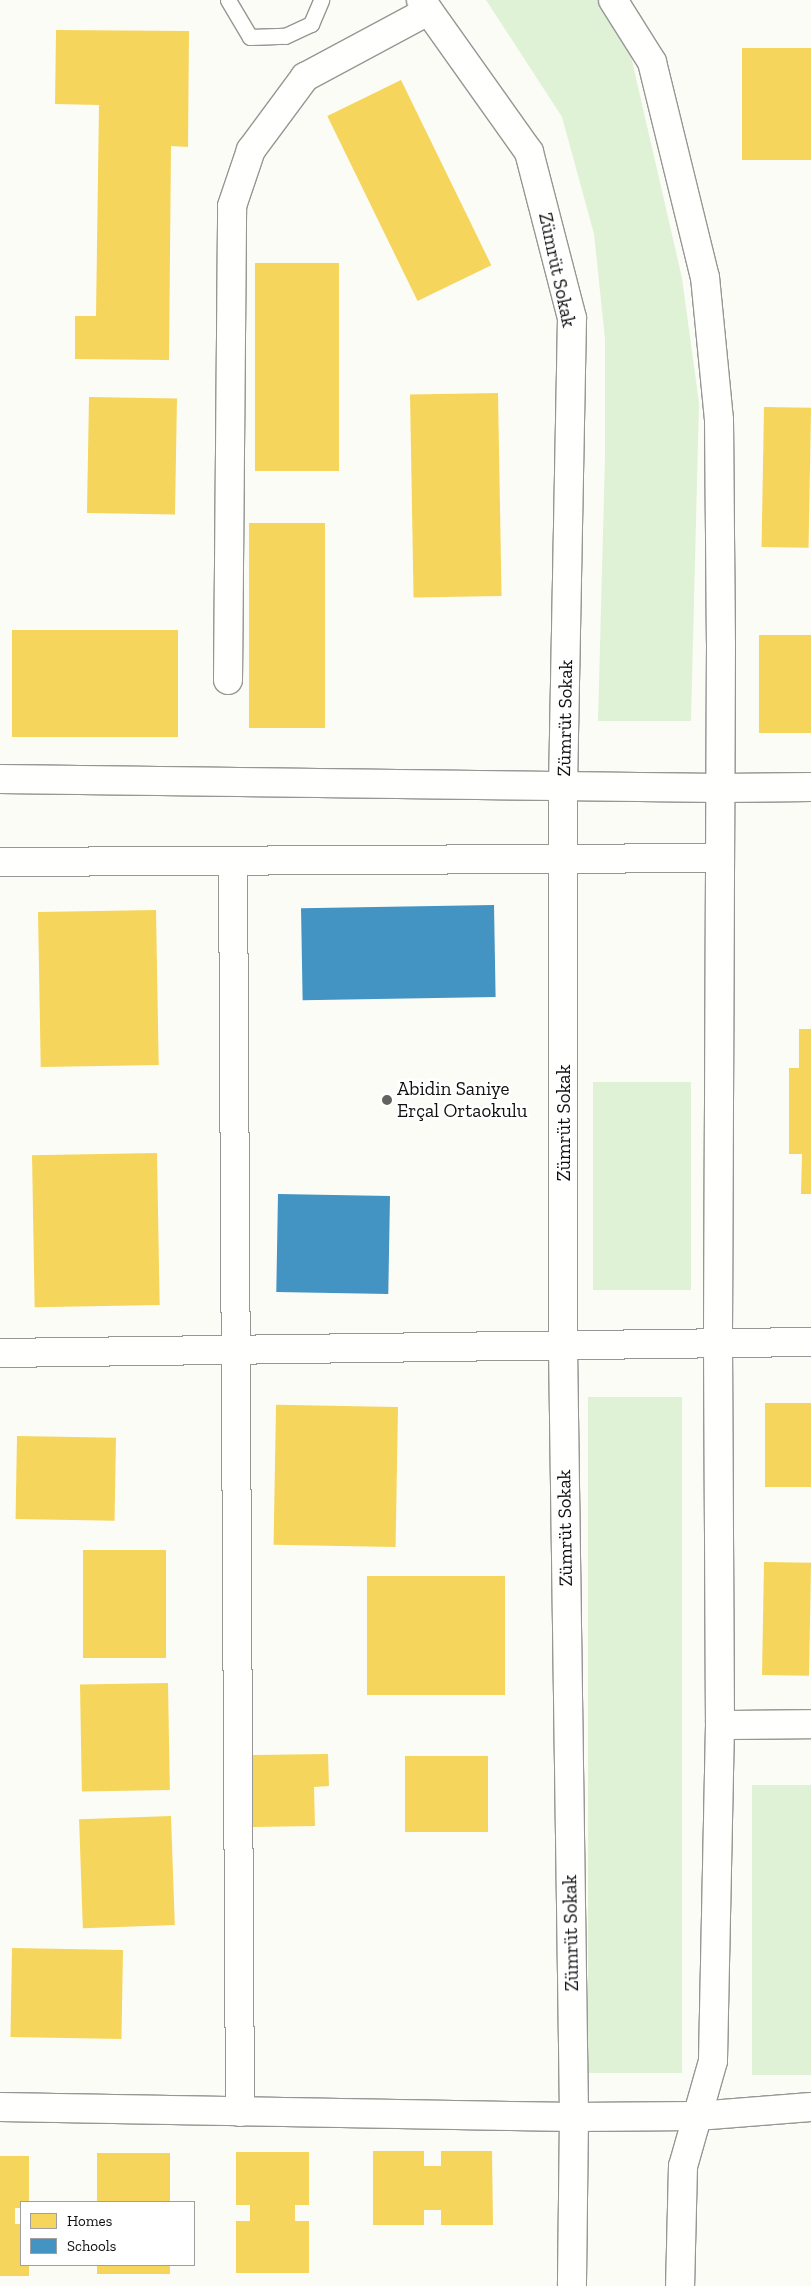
<!DOCTYPE html>
<html>
<head>
<meta charset="utf-8">
<style>
  body { margin:0 }
  #map { position:relative; width:811px; height:2286px; overflow:hidden; background:#fcfcf6; font-family:"Zilla Slab",serif }
  div>[style] { position:absolute }
  .green>* { inset:0; background:#dff2d6; transform-origin:0 0 }
  .homes>* { inset:0; background:#f6d55c; transform-origin:0 0 }
  .schools>* { inset:0; background:#4393c3; transform-origin:0 0 }
  .roads { filter:drop-shadow(1px 0 #969694) drop-shadow(-1px 0 #969694) drop-shadow(0 1px #969694) drop-shadow(0 -1px #969694) }
  .service>* { height:15px; margin:-7.5px; padding:0 7.5px; transform-origin:7.5px; border-radius:7.5px; background:#fffffe }
  .minor>* { height:28px; margin:-14px; padding:0 14px; transform-origin:14px; border-radius:14px; background:#fffffe }
  .dots>* { width:14px; height:14px; translate:-50% -50%; box-sizing:border-box; border:2px solid #fff; border-radius:50% }
  span { translate:-50% -50%; white-space:nowrap; text-align:center; line-height:1.15; -webkit-text-stroke:5px #fff; paint-order:stroke }
  .street-label { font-size:19px; color:#101010 }
  .poi-label { font-size:19px; color:#101010 }
  .left { translate:0 -50%; text-align:left }
  .legend { position:absolute; left:20px; top:2201px; width:175px; height:65px; box-sizing:border-box; background:#fff; border:1px solid #9f9f9f; margin:0; padding:6px 9px; list-style:none; font-size:15px; color:#101010 }
  .legend li { display:flex; align-items:center; gap:10px; height:25px }
  .legend b { width:25px; border:1px solid #9f9f9f }
</style>
</head>
<body>
<div id="map">
  <div class="green">
    <div style="clip-path:polygon(486px 0,597px 0,630px 52px,682px 278px,699px 403px,691px 721px,598px 721px,605px 456px,605px 339px,594px 234px,562px 117px)"></div>
    <div style="left:593px;top:1082px;width:98px;height:208px"></div>
    <div style="left:588px;top:1397px;width:94px;height:676px"></div>
    <div style="left:752px;top:1785px;width:59px;height:290px"></div>
  </div>
  <div class="homes">
    <div style="clip-path:polygon(56px 30px,189px 31px,188px 147px,171px 146px,169px 360px,75px 359px,75px 316px,96px 316px,99px 105px,55px 104px)"></div>
    <div style="left:811px;top:48px;width:112px;height:69px;rotate:90deg"></div>
    <div style="left:401px;top:80px;width:206px;height:82px;rotate:64deg"></div>
    <div style="left:255px;top:263px;width:84px;height:208px"></div>
    <div style="left:498px;top:393px;width:203px;height:88px;rotate:89deg"></div>
    <div style="left:89px;top:397px;width:88px;height:116px;rotate:1deg"></div>
    <div style="left:764px;top:407px;width:47px;height:140px;rotate:1deg"></div>
    <div style="left:249px;top:523px;width:76px;height:205px"></div>
    <div style="left:12px;top:630px;width:166px;height:107px"></div>
    <div style="left:759px;top:635px;width:52px;height:98px"></div>
    <div style="left:156px;top:910px;width:155px;height:118px;rotate:89deg"></div>
    <div style="clip-path:polygon(799px 1029px,811px 1029px,811px 1194px,801px 1194px,802px 1154px,789px 1154px,789px 1068px,799px 1068px)"></div>
    <div style="left:157px;top:1153px;width:152px;height:125px;rotate:89deg"></div>
    <div style="left:811px;top:1403px;width:84px;height:46px;rotate:90deg"></div>
    <div style="left:398px;top:1407px;width:140px;height:122px;rotate:91deg"></div>
    <div style="left:17px;top:1436px;width:99px;height:83px;rotate:1deg"></div>
    <div style="left:166px;top:1550px;width:108px;height:83px;rotate:90deg"></div>
    <div style="left:764px;top:1562px;width:47px;height:113px;rotate:1deg"></div>
    <div style="left:367px;top:1576px;width:138px;height:119px"></div>
    <div style="left:168px;top:1683px;width:107px;height:88px;rotate:89deg"></div>
    <div style="clip-path:polygon(328px 1754px,329px 1786px,314px 1787px,315px 1826px,253px 1827px,252px 1755px)"></div>
    <div style="left:405px;top:1756px;width:83px;height:76px"></div>
    <div style="left:171px;top:1816px;width:109px;height:92px;rotate:88deg"></div>
    <div style="left:123px;top:1950px;width:89px;height:111px;rotate:91deg"></div>
    <div style="clip-path:polygon(373px 2151px,424px 2151px,424px 2166px,441px 2166px,441px 2151px,492px 2151px,493px 2225px,441px 2225px,441px 2210px,424px 2210px,424px 2225px,373px 2225px)"></div>
    <div style="clip-path:polygon(236px 2152px,309px 2152px,309px 2205px,295px 2205px,295px 2221px,309px 2221px,309px 2273px,236px 2273px,236px 2221px,250px 2221px,250px 2205px,236px 2205px)"></div>
    <div style="left:97px;top:2153px;width:73px;height:49px"></div>
    <div style="clip-path:polygon(0 2156px,29px 2156px,29px 2202px,21px 2202px,21px 2208px,15px 2208px,15px 2224px,21px 2224px,21px 2265px,29px 2265px,29px 2276px,0 2276px)"></div>
    <div style="left:97px;top:2265px;width:73px;height:9px"></div>
  </div>
  <div class="schools">
    <div style="left:494px;top:905px;width:92px;height:193px;rotate:89deg"></div>
    <div style="left:278px;top:1194px;width:112px;height:98px;rotate:1deg"></div>
  </div>
  <div class="roads">
    <div class="service">
      <div style="left:228px;top:0;width:43px;rotate:59.3deg"></div>
      <div style="left:250px;top:37px;width:35px;rotate:-2deg"></div>
      <div style="left:285px;top:36px;width:29px;rotate:-25deg"></div>
      <div style="left:311px;top:24px;width:26px;rotate:-67deg"></div>
    </div>
    <div class="minor">
      <div style="left:421px;top:0;width:186px;rotate:54.6deg"></div>
      <div style="left:529px;top:152px;width:171px;rotate:75.5deg"></div>
      <div style="left:572px;top:318px;width:468px;rotate:91.1deg"></div>
      <div style="left:563px;top:786px;width:560px;rotate:90deg"></div>
      <div style="left:563px;top:1346px;width:771px;rotate:89.18deg"></div>
      <div style="left:574px;top:2117px;width:169px;rotate:90.7deg"></div>
      <div style="left:613px;top:0;width:73px;rotate:57.8deg"></div>
      <div style="left:652px;top:62px;width:221px;rotate:76.2deg"></div>
      <div style="left:705px;top:277px;width:144px;rotate:84.4deg"></div>
      <div style="left:719px;top:420px;width:224px;rotate:89.5deg"></div>
      <div style="left:721px;top:644px;width:700px;rotate:90.25deg"></div>
      <div style="left:718px;top:1344px;width:381px;rotate:89.7deg"></div>
      <div style="left:720px;top:1725px;width:336px;rotate:91.2deg"></div>
      <div style="left:713px;top:2061px;width:109px;rotate:105.9deg"></div>
      <div style="left:683px;top:2166px;width:120px;rotate:91.4deg"></div>
      <div style="left:228px;top:680px;width:474px;rotate:-89.5deg"></div>
      <div style="left:232px;top:206px;width:59px;rotate:-71.3deg"></div>
      <div style="left:251px;top:150px;width:91px;rotate:-53.5deg"></div>
      <div style="left:305px;top:77px;width:140px;rotate:-28.2deg"></div>
      <div style="left:0;top:779px;width:721px;rotate:0.72deg"></div>
      <div style="left:721px;top:788px;width:90px;rotate:-0.6deg"></div>
      <div style="left:233px;top:861px;width:1251px;rotate:89.68deg"></div>
      <div style="left:0;top:862px;width:720px;rotate:-0.32deg"></div>
      <div style="left:0;top:1353px;width:811px;rotate:-0.78deg"></div>
      <div style="left:720px;top:1725px;width:91px;rotate:-0.6deg"></div>
      <div style="left:0;top:2107px;width:574px;rotate:1deg"></div>
      <div style="left:574px;top:2117px;width:123px;rotate:-0.5deg"></div>
      <div style="left:697px;top:2116px;width:114px;rotate:-4.5deg"></div>
    </div>
  </div>
  <div class="dots">
    <div style="left:387px;top:1100px;background:#636360"></div>
  </div>
  <div class="street-label">
    <span style="left:557px;top:270px;rotate:78deg">Zümrüt Sokak</span>
    <span style="left:565px;top:718px;rotate:-89deg">Zümrüt Sokak</span>
    <span style="left:564px;top:1123px;rotate:-90deg">Zümrüt Sokak</span>
    <span style="left:565px;top:1528px;rotate:-91deg">Zümrüt Sokak</span>
    <span style="left:571px;top:1933px;rotate:-91deg">Zümrüt Sokak</span>
  </div>
  <div class="poi-label">
    <span class="left" style="left:397px;top:1100px">Abidin Saniye<br>Erçal Ortaokulu</span>
  </div>
  <ul class="legend">
  <li><b style="height:14px;background:#f6d55c"></b>Homes</li>
  <li><b style="height:14px;background:#4393c3"></b>Schools</li>
  </ul>
</div>
</body>
</html>
